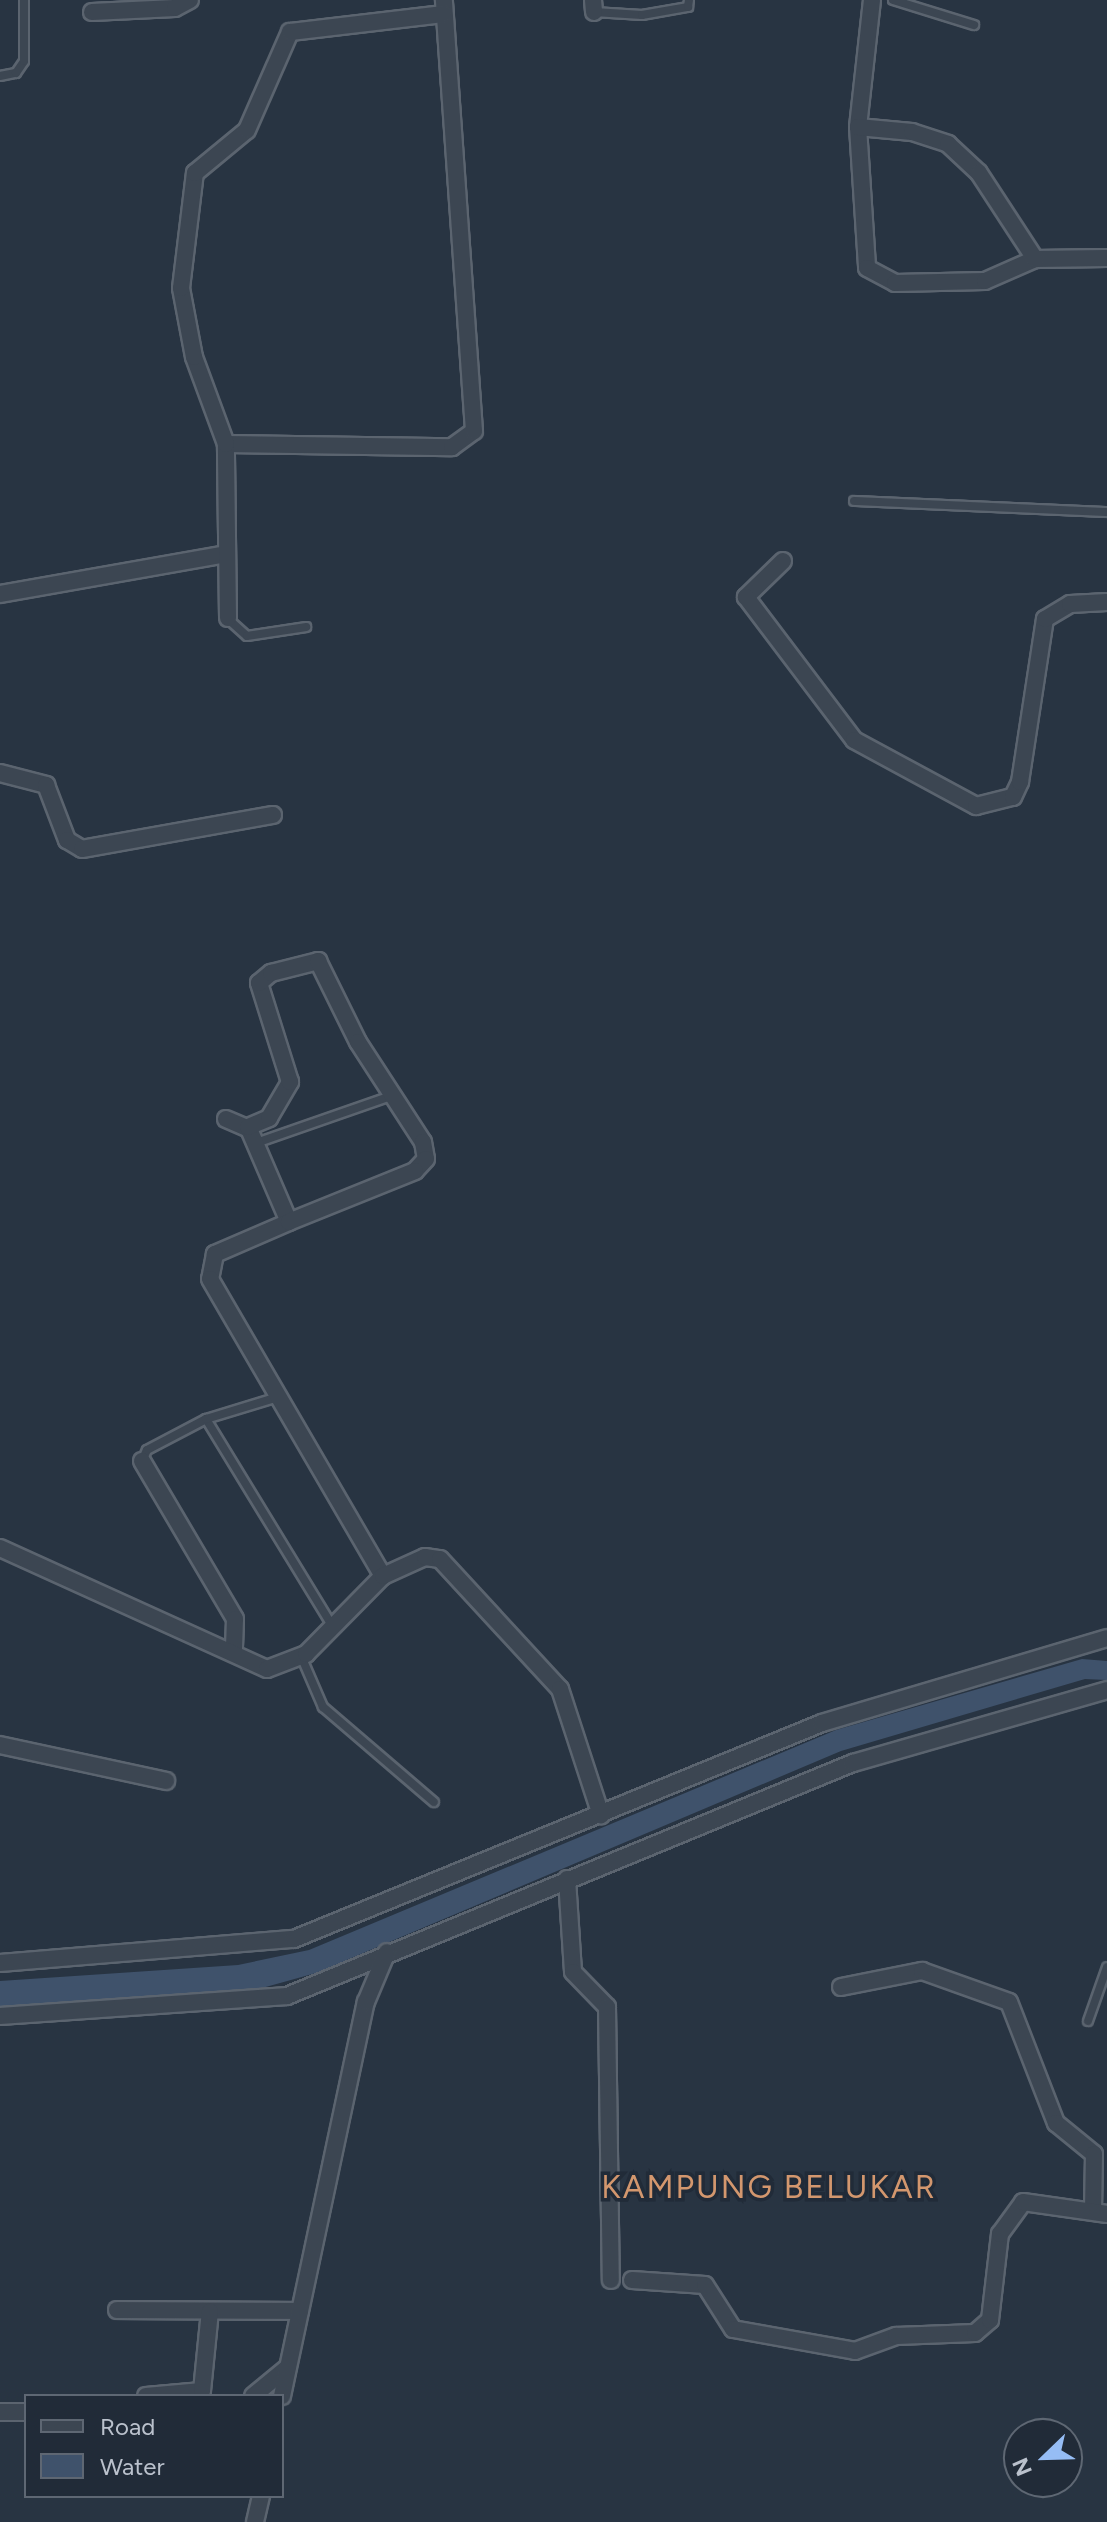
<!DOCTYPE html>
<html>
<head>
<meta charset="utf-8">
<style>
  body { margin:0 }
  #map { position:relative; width:1107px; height:2522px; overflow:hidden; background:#283442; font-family:Figtree,sans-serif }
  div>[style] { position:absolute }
  .water>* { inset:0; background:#3f526b }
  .roads { filter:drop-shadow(2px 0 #5b646f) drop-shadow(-2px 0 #5b646f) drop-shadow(0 2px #5b646f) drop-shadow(0 -2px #5b646f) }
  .service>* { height:8px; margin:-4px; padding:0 4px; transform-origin:4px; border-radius:4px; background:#3c4652 }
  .minor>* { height:16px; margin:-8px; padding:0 8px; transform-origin:8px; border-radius:8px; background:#3c4652 }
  span { translate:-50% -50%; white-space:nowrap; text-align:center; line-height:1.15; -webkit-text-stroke:7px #212b38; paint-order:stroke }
  .neighbourhood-label { font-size:32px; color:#d3976e; letter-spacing:2px }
  .legend { position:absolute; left:24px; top:2394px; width:260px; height:104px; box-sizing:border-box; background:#212b38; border:2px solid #5e6773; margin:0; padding:10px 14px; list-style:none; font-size:24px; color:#bac1cc }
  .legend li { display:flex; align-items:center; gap:16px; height:40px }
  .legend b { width:40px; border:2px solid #5e6773 }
  .north { position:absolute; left:1003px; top:2418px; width:80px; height:80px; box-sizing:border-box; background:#212b38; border:2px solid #5e6773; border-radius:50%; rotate:247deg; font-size:22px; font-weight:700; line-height:32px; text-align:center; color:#bac1cc }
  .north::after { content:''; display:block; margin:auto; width:28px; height:36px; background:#96bdf5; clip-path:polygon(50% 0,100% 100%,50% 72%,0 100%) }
</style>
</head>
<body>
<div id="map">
  <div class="water">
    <div style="clip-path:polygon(1082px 1659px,1107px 1661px,1107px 1680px,1085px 1679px,841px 1751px,316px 1973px,240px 1994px,0 2009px,0 1981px,238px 1965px,309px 1950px,836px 1730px)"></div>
  </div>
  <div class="roads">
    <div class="service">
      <div style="left:893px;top:0;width:85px;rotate:17.2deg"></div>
      <div style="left:594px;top:12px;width:48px;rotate:3.6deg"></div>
      <div style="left:642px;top:15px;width:47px;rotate:-9.9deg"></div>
      <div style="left:688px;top:7px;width:7px;rotate:-82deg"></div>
      <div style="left:0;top:76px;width:16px;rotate:-11deg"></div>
      <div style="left:16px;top:73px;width:14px;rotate:-56deg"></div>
      <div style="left:24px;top:61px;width:61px;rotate:-90deg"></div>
      <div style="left:854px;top:501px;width:253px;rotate:2.5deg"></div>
      <div style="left:228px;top:619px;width:25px;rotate:42deg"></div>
      <div style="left:247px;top:636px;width:60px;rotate:-8.7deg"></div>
      <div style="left:256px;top:1143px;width:143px;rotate:-19.2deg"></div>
      <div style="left:206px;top:1419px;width:246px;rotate:58.6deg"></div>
      <div style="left:142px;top:1461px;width:12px;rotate:-66deg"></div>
      <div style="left:147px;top:1450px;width:67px;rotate:-27.7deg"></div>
      <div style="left:206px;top:1419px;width:75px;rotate:-17deg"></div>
      <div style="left:301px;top:1656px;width:56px;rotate:66.7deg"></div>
      <div style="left:323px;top:1707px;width:146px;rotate:40.6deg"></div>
      <div style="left:1088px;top:2021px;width:57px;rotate:-70.6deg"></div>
    </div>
    <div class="minor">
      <div style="left:593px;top:0;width:12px;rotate:85deg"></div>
      <div style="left:872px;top:0;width:128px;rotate:96.3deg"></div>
      <div style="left:858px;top:127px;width:141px;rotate:86.3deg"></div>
      <div style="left:867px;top:268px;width:32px;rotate:28deg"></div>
      <div style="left:895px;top:283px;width:90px;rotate:-1.3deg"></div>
      <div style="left:985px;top:281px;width:55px;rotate:-23.7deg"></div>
      <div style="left:1035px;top:259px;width:72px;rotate:-0.8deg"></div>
      <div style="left:92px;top:12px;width:83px;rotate:-2.8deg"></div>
      <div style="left:175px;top:8px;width:17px;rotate:-28deg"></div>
      <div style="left:858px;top:127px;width:54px;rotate:5.3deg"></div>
      <div style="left:912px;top:132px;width:38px;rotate:18deg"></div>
      <div style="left:948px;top:144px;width:42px;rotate:43.1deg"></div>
      <div style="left:979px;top:173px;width:103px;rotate:56.9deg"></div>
      <div style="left:226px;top:444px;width:226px;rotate:0.8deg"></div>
      <div style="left:452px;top:447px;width:27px;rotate:-36deg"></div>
      <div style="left:474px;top:431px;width:432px;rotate:-94deg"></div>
      <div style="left:783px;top:561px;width:52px;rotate:135.8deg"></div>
      <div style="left:746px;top:597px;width:179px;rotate:52.9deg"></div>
      <div style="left:854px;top:740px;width:139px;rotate:28.4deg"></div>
      <div style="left:976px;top:806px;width:38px;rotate:-14deg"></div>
      <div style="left:1013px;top:797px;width:17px;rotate:-65deg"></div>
      <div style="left:1020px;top:782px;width:165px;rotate:-81.3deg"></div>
      <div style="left:1045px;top:619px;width:29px;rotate:-31deg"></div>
      <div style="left:1070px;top:604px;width:37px;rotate:-3deg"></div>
      <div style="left:0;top:594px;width:230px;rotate:-10deg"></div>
      <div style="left:228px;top:618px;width:174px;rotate:-90.7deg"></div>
      <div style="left:226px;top:444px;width:93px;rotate:-110.2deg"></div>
      <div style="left:194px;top:357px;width:70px;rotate:-100.7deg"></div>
      <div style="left:181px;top:288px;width:116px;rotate:-83.1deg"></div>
      <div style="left:195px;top:173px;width:67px;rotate:-39.6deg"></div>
      <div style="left:247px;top:130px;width:107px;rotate:-66.3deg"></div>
      <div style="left:290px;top:32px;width:155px;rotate:-6.7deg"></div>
      <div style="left:0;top:773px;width:48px;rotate:14.6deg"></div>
      <div style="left:46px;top:785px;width:59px;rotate:69.1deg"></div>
      <div style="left:67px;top:840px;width:17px;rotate:31deg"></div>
      <div style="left:82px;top:849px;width:194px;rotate:-10.1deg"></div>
      <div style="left:226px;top:1119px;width:25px;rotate:23deg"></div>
      <div style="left:249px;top:1129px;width:101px;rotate:66.7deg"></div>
      <div style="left:289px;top:1222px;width:81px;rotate:156.6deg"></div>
      <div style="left:215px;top:1254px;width:25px;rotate:101deg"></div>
      <div style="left:210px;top:1279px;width:344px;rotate:59.8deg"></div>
      <div style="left:248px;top:1127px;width:23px;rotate:-23deg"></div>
      <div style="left:269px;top:1118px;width:42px;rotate:-59.7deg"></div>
      <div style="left:290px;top:1082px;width:104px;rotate:-107.4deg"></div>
      <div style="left:259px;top:983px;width:16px;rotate:-40deg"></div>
      <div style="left:271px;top:973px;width:49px;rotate:-14.3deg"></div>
      <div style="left:318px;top:961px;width:90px;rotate:63.7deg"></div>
      <div style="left:358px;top:1042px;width:119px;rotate:57deg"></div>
      <div style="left:423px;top:1142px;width:17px;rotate:80deg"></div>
      <div style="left:426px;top:1159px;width:16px;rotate:133deg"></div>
      <div style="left:415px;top:1171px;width:136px;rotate:158deg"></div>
      <div style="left:142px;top:1461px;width:183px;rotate:59.5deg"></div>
      <div style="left:235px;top:1619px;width:33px;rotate:92deg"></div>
      <div style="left:0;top:1548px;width:293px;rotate:24.4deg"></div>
      <div style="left:267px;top:1669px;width:42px;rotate:-21deg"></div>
      <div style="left:306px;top:1654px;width:110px;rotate:-45.4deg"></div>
      <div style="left:383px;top:1576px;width:46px;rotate:-24.3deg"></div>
      <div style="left:425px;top:1557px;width:15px;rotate:8deg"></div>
      <div style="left:440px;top:1559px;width:177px;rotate:47.3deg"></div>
      <div style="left:560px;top:1689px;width:133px;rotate:72deg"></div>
      <div style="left:0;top:1745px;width:170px;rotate:12.2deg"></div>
      <div style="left:567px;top:1879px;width:93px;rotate:86.3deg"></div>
      <div style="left:573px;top:1972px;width:49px;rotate:45.8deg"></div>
      <div style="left:607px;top:2007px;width:273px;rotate:89.2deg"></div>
      <div style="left:0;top:1963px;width:295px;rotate:-4.7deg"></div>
      <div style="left:294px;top:1939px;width:570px;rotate:-22.25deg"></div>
      <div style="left:822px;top:1723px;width:297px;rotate:-16.6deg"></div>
      <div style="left:841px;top:1987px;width:83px;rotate:-11.2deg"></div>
      <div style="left:922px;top:1971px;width:92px;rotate:19.6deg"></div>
      <div style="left:1009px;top:2002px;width:130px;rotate:68.8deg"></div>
      <div style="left:1056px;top:2123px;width:49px;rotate:39.2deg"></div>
      <div style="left:1094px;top:2154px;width:56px;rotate:91deg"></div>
      <div style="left:0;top:2016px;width:288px;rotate:-4deg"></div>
      <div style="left:287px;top:1996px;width:612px;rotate:-22.38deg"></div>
      <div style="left:853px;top:1763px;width:264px;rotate:-16deg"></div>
      <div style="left:632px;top:2280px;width:73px;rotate:3.9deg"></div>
      <div style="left:705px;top:2285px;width:52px;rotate:57.5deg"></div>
      <div style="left:733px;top:2329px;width:124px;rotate:10.2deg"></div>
      <div style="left:855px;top:2351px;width:44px;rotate:-20.1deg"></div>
      <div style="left:896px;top:2336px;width:79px;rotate:-2.2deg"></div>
      <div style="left:975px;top:2333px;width:20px;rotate:-41deg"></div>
      <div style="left:990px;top:2320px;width:87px;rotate:-83.4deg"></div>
      <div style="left:1000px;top:2234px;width:39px;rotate:-54deg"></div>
      <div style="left:1023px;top:2202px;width:85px;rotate:8.1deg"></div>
      <div style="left:117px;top:2310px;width:183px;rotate:0.3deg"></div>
      <div style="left:146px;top:2396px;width:56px;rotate:-5.1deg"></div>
      <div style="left:202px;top:2391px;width:80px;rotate:-84.3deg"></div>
      <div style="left:253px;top:2396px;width:45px;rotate:-39.6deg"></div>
      <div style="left:282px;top:2396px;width:403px;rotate:-78deg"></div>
      <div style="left:366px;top:2002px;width:54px;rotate:-67.2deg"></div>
      <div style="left:0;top:2412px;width:26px"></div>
      <div style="left:255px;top:2522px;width:27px;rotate:-77deg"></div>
    </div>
  </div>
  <div class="neighbourhood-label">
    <span style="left:769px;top:2187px">KAMPUNG BELUKAR</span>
  </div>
  <ul class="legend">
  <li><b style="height:10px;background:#3c4652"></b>Road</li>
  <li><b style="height:22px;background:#3f526b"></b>Water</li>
  </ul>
  <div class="north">N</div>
</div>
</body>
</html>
